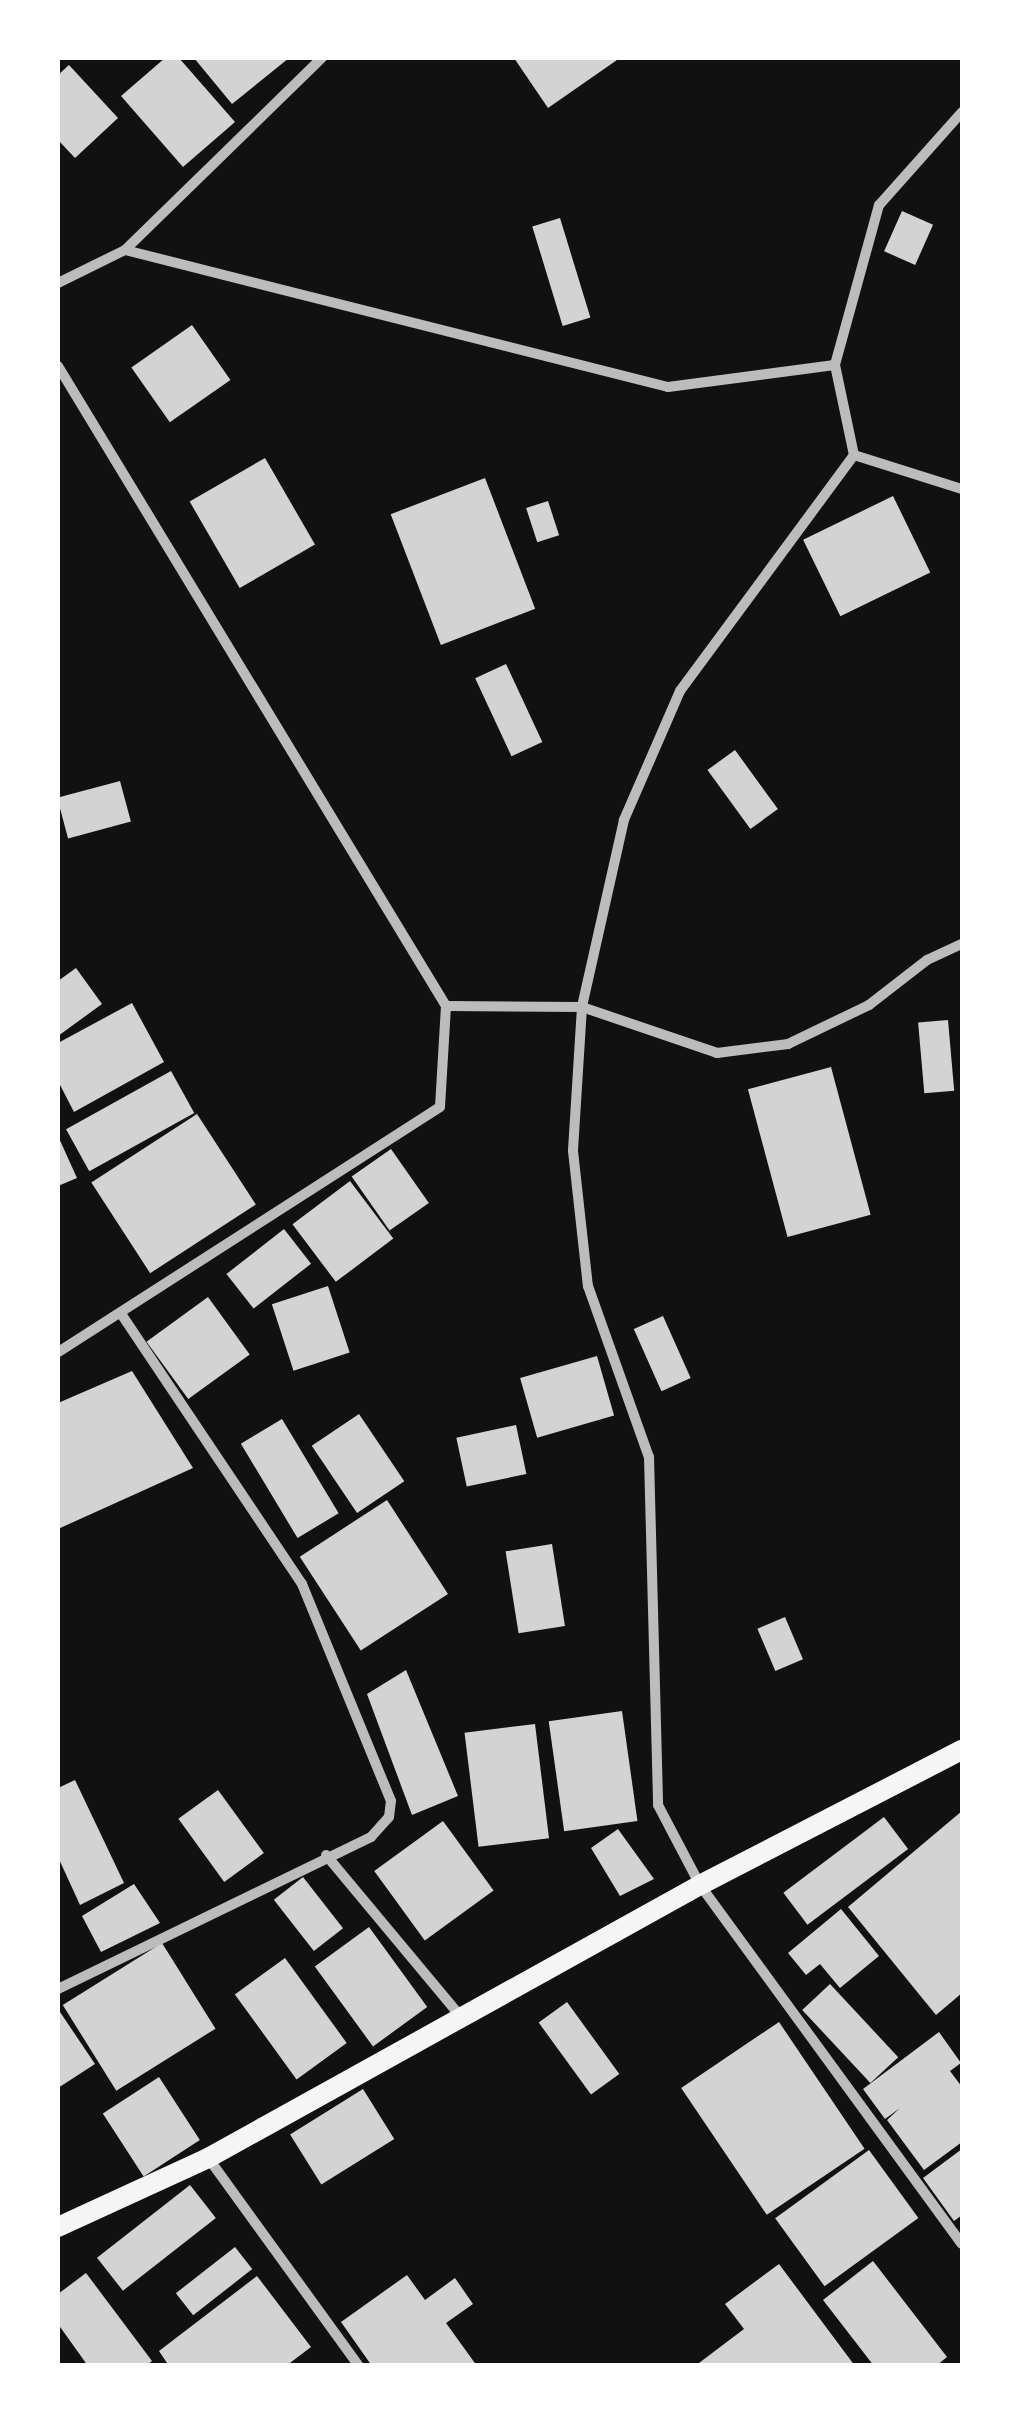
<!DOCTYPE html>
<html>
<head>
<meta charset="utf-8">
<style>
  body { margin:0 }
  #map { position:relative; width:1020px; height:2423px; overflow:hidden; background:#111; font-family:"Work Sans",sans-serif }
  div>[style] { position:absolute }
  .building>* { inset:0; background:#d3d3d3; transform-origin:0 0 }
  .minor>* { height:10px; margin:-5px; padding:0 5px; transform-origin:5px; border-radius:5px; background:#bcbcbc }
  .secondary>* { height:20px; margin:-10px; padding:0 10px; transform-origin:10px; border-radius:10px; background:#f5f5f5 }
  span { translate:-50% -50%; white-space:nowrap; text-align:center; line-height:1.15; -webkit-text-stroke:10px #fff; paint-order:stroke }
  .frame { position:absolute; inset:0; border:60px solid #fff; pointer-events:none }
</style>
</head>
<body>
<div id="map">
  <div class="building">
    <div style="clip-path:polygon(165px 58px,179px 58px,235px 122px,183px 167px,121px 96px)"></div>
    <div style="clip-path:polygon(194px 58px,289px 58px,232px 104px)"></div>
    <div style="clip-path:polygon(514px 58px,616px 58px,617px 60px,548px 108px)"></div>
    <div style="clip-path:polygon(69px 65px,118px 118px,75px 158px,58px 140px,58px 75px)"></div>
    <div style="left:902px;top:211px;width:34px;height:44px;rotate:24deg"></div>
    <div style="left:560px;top:218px;width:104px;height:29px;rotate:73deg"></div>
    <div style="left:192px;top:325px;width:67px;height:74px;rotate:55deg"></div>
    <div style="left:265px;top:458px;width:100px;height:87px;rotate:60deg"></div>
    <div style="left:485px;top:478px;width:140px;height:101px;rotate:69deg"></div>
    <div style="left:893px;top:496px;width:85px;height:100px;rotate:64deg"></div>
    <div style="left:548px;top:501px;width:36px;height:23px;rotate:72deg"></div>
    <div style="left:506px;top:664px;width:86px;height:34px;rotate:65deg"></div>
    <div style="left:735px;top:750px;width:73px;height:34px;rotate:54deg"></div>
    <div style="left:120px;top:781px;width:42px;height:65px;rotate:75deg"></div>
    <div style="clip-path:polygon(76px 968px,102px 1004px,58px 1036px,58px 981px)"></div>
    <div style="clip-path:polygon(132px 1003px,164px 1062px,74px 1112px,58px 1081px,58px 1043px)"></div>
    <div style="left:948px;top:1020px;width:71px;height:30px;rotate:85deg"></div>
    <div style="left:831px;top:1067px;width:153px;height:86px;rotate:75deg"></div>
    <div style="left:171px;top:1071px;width:48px;height:120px;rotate:61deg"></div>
    <div style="left:197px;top:1114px;width:108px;height:126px;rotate:57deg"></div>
    <div style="clip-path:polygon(58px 1136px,77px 1178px,58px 1186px)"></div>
    <div style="left:391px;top:1149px;width:66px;height:48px;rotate:55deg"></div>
    <div style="left:350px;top:1181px;width:72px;height:72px;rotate:53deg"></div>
    <div style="left:284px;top:1229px;width:44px;height:73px;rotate:52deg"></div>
    <div style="left:328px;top:1286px;width:70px;height:59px;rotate:72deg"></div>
    <div style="left:208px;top:1297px;width:71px;height:76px;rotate:54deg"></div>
    <div style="left:663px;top:1316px;width:68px;height:32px;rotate:66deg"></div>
    <div style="left:597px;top:1356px;width:62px;height:80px;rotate:74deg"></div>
    <div style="clip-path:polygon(132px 1371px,193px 1468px,58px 1529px,58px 1403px)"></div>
    <div style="left:359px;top:1414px;width:81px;height:57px;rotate:56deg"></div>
    <div style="left:282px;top:1419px;width:110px;height:48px;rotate:59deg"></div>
    <div style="left:516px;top:1425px;width:50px;height:61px;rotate:78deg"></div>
    <div style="left:387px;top:1500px;width:112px;height:104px;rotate:57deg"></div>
    <div style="left:552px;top:1544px;width:83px;height:47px;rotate:81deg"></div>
    <div style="left:785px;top:1617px;width:46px;height:30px;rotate:67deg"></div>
    <div style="clip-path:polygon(406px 1670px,458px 1796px,412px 1815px,367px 1694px)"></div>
    <div style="left:622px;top:1711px;width:111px;height:74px;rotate:82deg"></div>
    <div style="left:535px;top:1724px;width:115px;height:71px;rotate:83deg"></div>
    <div style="clip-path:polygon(75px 1780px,124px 1883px,80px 1905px,58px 1857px,58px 1788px)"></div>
    <div style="left:218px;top:1790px;width:78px;height:49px;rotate:54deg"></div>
    <div style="clip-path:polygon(962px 1811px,962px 1993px,936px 2015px,848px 1907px)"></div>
    <div style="left:884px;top:1817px;width:40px;height:126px;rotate:53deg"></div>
    <div style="left:443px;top:1821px;width:86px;height:85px;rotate:54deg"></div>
    <div style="clip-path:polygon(618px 1829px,654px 1879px,620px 1896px,591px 1848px)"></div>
    <div style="left:303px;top:1877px;width:65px;height:37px;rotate:52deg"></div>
    <div style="clip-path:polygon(134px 1884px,160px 1923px,101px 1952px,82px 1916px)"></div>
    <div style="clip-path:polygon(841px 1909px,879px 1956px,840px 1988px,820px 1964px,806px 1975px,788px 1953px)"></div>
    <div style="left:369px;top:1927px;width:99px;height:67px;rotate:54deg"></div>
    <div style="left:162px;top:1943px;width:101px;height:117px;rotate:58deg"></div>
    <div style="left:285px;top:1958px;width:105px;height:62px;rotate:54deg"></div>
    <div style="left:830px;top:1984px;width:100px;height:38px;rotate:47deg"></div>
    <div style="left:567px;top:2002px;width:89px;height:35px;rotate:54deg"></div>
    <div style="clip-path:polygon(60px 2012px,95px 2064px,58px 2088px,58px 2014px)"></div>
    <div style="left:779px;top:2022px;width:153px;height:118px;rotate:56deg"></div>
    <div style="clip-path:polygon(939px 2032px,961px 2063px,950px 2071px,962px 2087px,962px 2142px,924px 2170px,887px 2120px,900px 2108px,885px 2119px,863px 2089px)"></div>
    <div style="left:159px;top:2077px;width:75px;height:67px;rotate:57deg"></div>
    <div style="left:363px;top:2089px;width:59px;height:86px;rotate:58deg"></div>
    <div style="clip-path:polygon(962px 2149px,962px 2215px,954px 2221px,923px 2178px)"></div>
    <div style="left:869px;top:2150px;width:84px;height:116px;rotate:54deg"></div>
    <div style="left:190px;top:2185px;width:42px;height:118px;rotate:52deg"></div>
    <div style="left:235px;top:2247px;width:28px;height:75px;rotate:52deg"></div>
    <div style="clip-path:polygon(873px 2261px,947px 2357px,936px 2366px,874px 2366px,823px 2300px)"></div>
    <div style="clip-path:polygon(779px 2264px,855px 2366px,695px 2366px,744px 2329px,725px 2304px)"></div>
    <div style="clip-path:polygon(86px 2273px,152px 2361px,146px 2366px,88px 2366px,58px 2324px,58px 2294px)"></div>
    <div style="clip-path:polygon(407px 2275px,425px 2300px,455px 2278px,473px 2304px,446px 2323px,477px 2366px,372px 2366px,341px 2322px)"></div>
    <div style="clip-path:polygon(257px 2276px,311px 2347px,286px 2366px,169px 2366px,159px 2351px)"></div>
  </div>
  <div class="minor">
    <div style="left:962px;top:112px;width:125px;rotate:131.7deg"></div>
    <div style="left:879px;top:205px;width:166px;rotate:105.4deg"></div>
    <div style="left:835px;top:365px;width:92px;rotate:78.1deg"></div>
    <div style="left:854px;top:455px;width:293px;rotate:126.4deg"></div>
    <div style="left:680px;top:691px;width:141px;rotate:113.5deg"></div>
    <div style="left:624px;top:820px;width:192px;rotate:102.7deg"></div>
    <div style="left:582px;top:1007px;width:144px;rotate:93.6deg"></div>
    <div style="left:573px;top:1151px;width:136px;rotate:83.7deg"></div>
    <div style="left:588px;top:1286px;width:182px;rotate:70.4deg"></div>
    <div style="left:649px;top:1457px;width:348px;rotate:88.5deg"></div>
    <div style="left:658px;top:1805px;width:90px;rotate:62.3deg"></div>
    <div style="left:700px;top:1885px;width:444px;rotate:53.9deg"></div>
    <div style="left:125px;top:250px;width:560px;rotate:14.16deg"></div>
    <div style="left:668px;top:387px;width:168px;rotate:-7.5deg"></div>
    <div style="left:58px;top:283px;width:75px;rotate:-26.2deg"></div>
    <div style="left:125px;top:250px;width:275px;rotate:-44.3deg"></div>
    <div style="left:58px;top:366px;width:748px;rotate:58.77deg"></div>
    <div style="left:446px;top:1006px;width:101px;rotate:93.4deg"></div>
    <div style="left:440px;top:1107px;width:454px;rotate:147.3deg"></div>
    <div style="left:854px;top:455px;width:113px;rotate:17.5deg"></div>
    <div style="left:446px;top:1006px;width:136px;rotate:0.4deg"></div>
    <div style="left:582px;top:1007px;width:143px;rotate:18.8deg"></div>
    <div style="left:717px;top:1053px;width:72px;rotate:-7.2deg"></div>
    <div style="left:788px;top:1044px;width:90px;rotate:-25.7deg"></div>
    <div style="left:869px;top:1005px;width:73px;rotate:-37.8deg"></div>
    <div style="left:927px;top:960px;width:38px;rotate:-25deg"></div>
    <div style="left:326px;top:1855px;width:209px;rotate:50.2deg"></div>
    <div style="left:58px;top:1989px;width:348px;rotate:-25.9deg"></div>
    <div style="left:371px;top:1837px;width:27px;rotate:-48deg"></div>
    <div style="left:389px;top:1817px;width:16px;rotate:-83deg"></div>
    <div style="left:391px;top:1801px;width:235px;rotate:-112.3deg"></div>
    <div style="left:302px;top:1584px;width:324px;rotate:-123.8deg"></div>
    <div style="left:209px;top:2159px;width:256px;rotate:54.1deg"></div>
  </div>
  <div class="secondary">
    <div style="left:58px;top:2227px;width:165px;rotate:-24.7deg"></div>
    <div style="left:208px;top:2158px;width:563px;rotate:-29.02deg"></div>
    <div style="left:700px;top:1885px;width:295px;rotate:-27.3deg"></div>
  </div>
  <div class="frame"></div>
</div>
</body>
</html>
